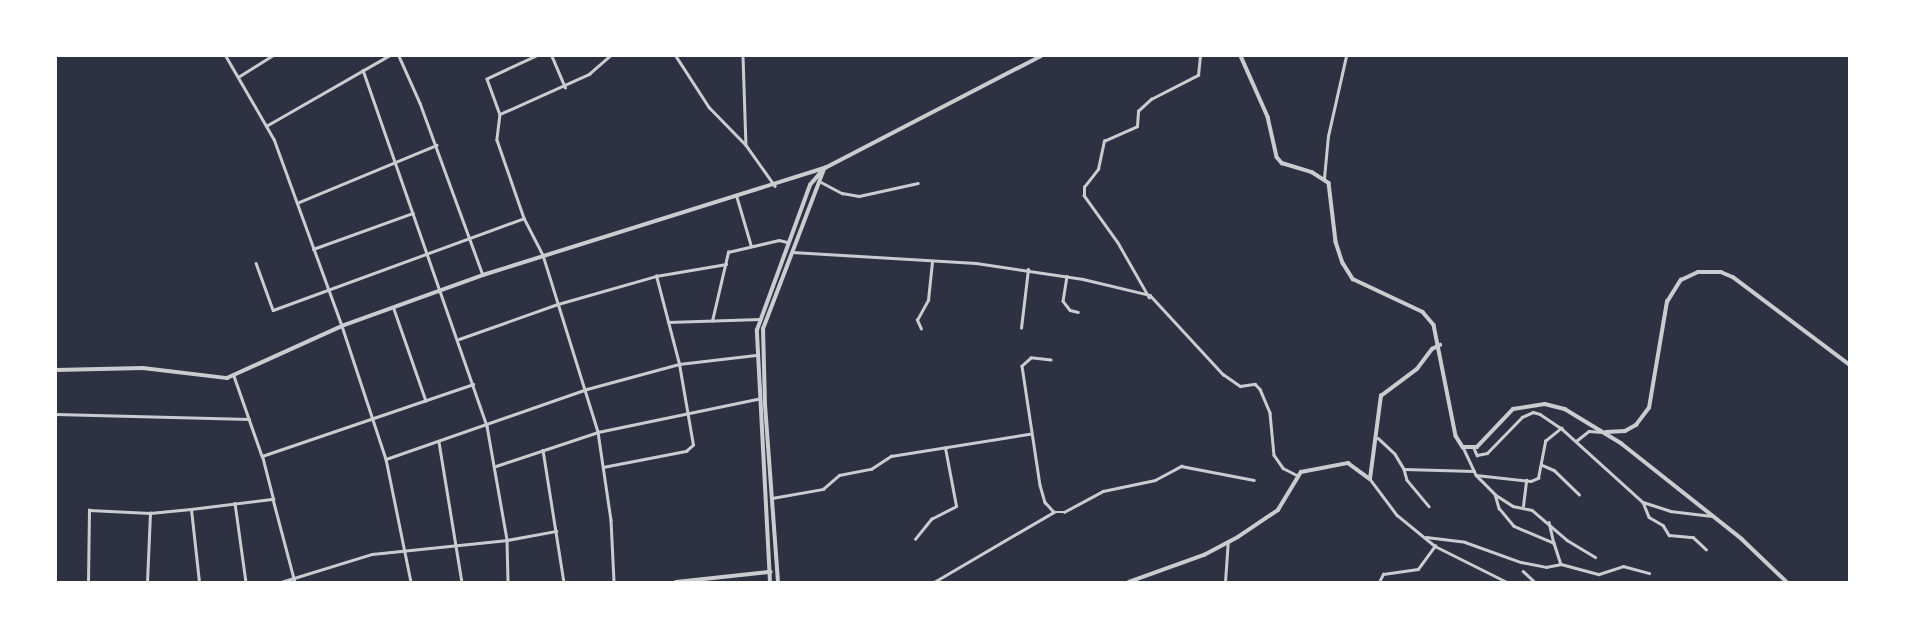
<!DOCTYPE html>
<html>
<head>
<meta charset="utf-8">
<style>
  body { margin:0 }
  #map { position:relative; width:1905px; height:638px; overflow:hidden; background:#2d3142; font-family:Lato,sans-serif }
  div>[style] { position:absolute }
  .minor>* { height:2.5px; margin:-1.25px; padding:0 1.25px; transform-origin:1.25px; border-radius:1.25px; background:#caccd0 }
  .tertiary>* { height:3.5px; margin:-1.75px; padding:0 1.75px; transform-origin:1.75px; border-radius:1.75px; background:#caccd0 }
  span { translate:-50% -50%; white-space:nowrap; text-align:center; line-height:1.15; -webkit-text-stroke:4px #fff; paint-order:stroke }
  .frame { position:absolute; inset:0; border:57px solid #fff; pointer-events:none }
</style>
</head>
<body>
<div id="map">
  <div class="minor">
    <div style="left:161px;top:56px;width:5px"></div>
    <div style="left:226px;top:56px;width:96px;rotate:60deg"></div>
    <div style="left:274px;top:139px;width:199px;rotate:70deg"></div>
    <div style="left:342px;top:326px;width:140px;rotate:71.7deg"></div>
    <div style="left:386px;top:459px;width:126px;rotate:78.5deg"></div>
    <div style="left:399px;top:56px;width:51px;rotate:65.9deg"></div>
    <div style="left:420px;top:103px;width:183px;rotate:69.9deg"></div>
    <div style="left:536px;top:56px;width:54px;rotate:154.9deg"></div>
    <div style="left:487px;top:79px;width:37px;rotate:70deg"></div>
    <div style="left:500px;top:114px;width:26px;rotate:97deg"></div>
    <div style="left:497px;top:140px;width:83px;rotate:70.9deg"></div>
    <div style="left:524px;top:218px;width:42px;rotate:62.8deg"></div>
    <div style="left:543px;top:255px;width:185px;rotate:72.7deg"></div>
    <div style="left:598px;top:432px;width:89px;rotate:81.6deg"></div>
    <div style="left:611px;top:520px;width:62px;rotate:87.2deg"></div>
    <div style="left:552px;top:56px;width:34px;rotate:67deg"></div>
    <div style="left:676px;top:56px;width:61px;rotate:57.1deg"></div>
    <div style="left:709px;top:107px;width:52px;rotate:45.8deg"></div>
    <div style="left:743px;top:56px;width:89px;rotate:88.1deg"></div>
    <div style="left:746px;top:145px;width:50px;rotate:54.7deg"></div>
    <div style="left:363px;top:70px;width:377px;rotate:70.8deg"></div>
    <div style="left:487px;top:426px;width:116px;rotate:80deg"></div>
    <div style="left:507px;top:540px;width:42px;rotate:88.6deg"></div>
    <div style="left:238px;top:77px;width:40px;rotate:-32deg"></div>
    <div style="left:500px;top:114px;width:98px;rotate:-24.2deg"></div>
    <div style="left:589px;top:74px;width:28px;rotate:-41deg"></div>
    <div style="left:266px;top:126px;width:141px;rotate:-29.8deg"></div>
    <div style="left:1324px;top:178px;width:42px;rotate:-84.6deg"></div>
    <div style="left:1328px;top:136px;width:82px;rotate:-77.3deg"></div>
    <div style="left:821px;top:182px;width:24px;rotate:28deg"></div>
    <div style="left:842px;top:193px;width:17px;rotate:10deg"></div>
    <div style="left:859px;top:196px;width:60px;rotate:-12.4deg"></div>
    <div style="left:737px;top:197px;width:50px;rotate:73.7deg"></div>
    <div style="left:297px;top:203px;width:151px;rotate:-22.6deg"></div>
    <div style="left:313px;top:249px;width:106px;rotate:-19.8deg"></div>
    <div style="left:792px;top:252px;width:184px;rotate:3.4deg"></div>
    <div style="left:976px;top:263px;width:108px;rotate:8.5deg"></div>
    <div style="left:1083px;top:279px;width:69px;rotate:13.4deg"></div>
    <div style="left:1150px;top:295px;width:108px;rotate:47.3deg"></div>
    <div style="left:1223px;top:374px;width:21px;rotate:35deg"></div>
    <div style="left:1240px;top:386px;width:15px;rotate:-8deg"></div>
    <div style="left:1255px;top:384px;width:7px;rotate:45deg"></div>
    <div style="left:1260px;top:389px;width:26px;rotate:67deg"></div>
    <div style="left:1270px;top:413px;width:42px;rotate:84.6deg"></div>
    <div style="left:1274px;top:455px;width:16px;rotate:55deg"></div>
    <div style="left:1283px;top:468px;width:16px;rotate:27deg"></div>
    <div style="left:256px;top:263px;width:50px;rotate:70.1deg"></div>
    <div style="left:273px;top:310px;width:267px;rotate:-20.1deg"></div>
    <div style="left:1067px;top:276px;width:25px;rotate:99deg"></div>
    <div style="left:1063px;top:301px;width:11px;rotate:52deg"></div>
    <div style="left:1070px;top:310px;width:8px;rotate:14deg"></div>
    <div style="left:1149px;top:298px;width:64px;rotate:-119.7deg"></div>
    <div style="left:1117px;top:242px;width:57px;rotate:-125.7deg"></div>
    <div style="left:1084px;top:196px;width:9px;rotate:-90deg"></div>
    <div style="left:1084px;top:187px;width:23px;rotate:-52deg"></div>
    <div style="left:1098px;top:169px;width:29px;rotate:-78deg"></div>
    <div style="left:1104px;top:141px;width:36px;rotate:-24deg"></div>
    <div style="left:1137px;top:126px;width:15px;rotate:-86deg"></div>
    <div style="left:1138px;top:111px;width:18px;rotate:-43deg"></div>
    <div style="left:1151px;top:99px;width:53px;rotate:-27.1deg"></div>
    <div style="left:1198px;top:75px;width:19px;rotate:-84deg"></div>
    <div style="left:394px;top:309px;width:97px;rotate:70.8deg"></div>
    <div style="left:712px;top:321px;width:71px;rotate:-76.9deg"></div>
    <div style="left:728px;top:252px;width:52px;rotate:-13.2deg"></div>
    <div style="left:779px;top:240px;width:8px;rotate:14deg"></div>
    <div style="left:668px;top:322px;width:92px;rotate:-1.9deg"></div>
    <div style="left:1021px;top:328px;width:59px;rotate:-83.2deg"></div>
    <div style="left:921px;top:329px;width:10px;rotate:-114deg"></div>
    <div style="left:917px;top:320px;width:23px;rotate:-61deg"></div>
    <div style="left:928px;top:300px;width:38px;rotate:-84deg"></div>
    <div style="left:459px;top:339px;width:105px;rotate:-19.5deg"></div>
    <div style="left:558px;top:304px;width:102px;rotate:-15.9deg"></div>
    <div style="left:656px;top:276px;width:71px;rotate:-9.7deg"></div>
    <div style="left:1051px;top:360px;width:20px;rotate:-174deg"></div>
    <div style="left:1031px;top:358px;width:12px;rotate:138deg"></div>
    <div style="left:1022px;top:366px;width:120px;rotate:81.4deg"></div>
    <div style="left:1040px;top:485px;width:18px;rotate:74deg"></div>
    <div style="left:1045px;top:502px;width:13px;rotate:48deg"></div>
    <div style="left:1054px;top:512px;width:10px"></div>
    <div style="left:1064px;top:512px;width:44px;rotate:-28.3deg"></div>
    <div style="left:1103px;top:491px;width:53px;rotate:-11.9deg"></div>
    <div style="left:1155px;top:480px;width:30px;rotate:-28deg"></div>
    <div style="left:1181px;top:466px;width:74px;rotate:10.9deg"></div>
    <div style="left:234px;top:376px;width:85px;rotate:70.7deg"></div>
    <div style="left:56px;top:414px;width:193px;rotate:1.5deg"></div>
    <div style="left:1378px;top:438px;width:23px;rotate:43deg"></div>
    <div style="left:1395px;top:454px;width:17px;rotate:59deg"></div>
    <div style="left:1404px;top:469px;width:70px;rotate:1.6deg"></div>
    <div style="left:1576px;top:441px;width:16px;rotate:-38deg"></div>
    <div style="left:1589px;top:431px;width:13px;rotate:4deg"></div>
    <div style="left:439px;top:442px;width:142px;rotate:80.7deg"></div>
    <div style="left:1463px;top:447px;width:31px;rotate:65deg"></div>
    <div style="left:1476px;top:475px;width:27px;rotate:45deg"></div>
    <div style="left:1495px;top:494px;width:15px;rotate:74deg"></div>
    <div style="left:1499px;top:508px;width:23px;rotate:50deg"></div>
    <div style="left:1514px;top:526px;width:43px;rotate:23deg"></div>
    <div style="left:1554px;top:543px;width:22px;rotate:72deg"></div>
    <div style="left:1474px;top:448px;width:8px;rotate:67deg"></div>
    <div style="left:1477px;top:455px;width:10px;rotate:-11deg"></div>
    <div style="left:1487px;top:453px;width:50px;rotate:-45.8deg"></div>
    <div style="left:1522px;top:417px;width:12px;rotate:-24deg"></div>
    <div style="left:1533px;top:412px;width:7px;rotate:16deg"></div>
    <div style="left:1540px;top:414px;width:25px;rotate:34deg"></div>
    <div style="left:1561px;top:428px;width:110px;rotate:42.1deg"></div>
    <div style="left:1643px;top:502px;width:28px;rotate:18deg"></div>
    <div style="left:1670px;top:511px;width:42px;rotate:6.8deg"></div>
    <div style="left:543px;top:450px;width:134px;rotate:81deg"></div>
    <div style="left:386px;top:459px;width:213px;rotate:-19.2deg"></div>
    <div style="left:587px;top:389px;width:95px;rotate:-15.2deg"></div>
    <div style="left:679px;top:364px;width:79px;rotate:-6.6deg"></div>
    <div style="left:1542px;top:465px;width:13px;rotate:23deg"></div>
    <div style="left:1554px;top:470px;width:35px;rotate:44deg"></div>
    <div style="left:496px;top:466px;width:108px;rotate:-18.4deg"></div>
    <div style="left:598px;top:432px;width:163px;rotate:-11.7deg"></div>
    <div style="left:603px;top:467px;width:85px;rotate:-10.9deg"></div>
    <div style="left:686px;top:451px;width:9px;rotate:-41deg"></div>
    <div style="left:693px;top:445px;width:82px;rotate:-99.8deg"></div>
    <div style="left:679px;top:364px;width:91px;rotate:-104.6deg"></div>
    <div style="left:1404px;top:469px;width:11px;rotate:75deg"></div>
    <div style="left:1407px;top:480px;width:34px;rotate:50deg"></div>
    <div style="left:1476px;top:475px;width:55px;rotate:6.2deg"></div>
    <div style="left:1531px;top:481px;width:8px;rotate:-23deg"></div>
    <div style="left:1538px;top:478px;width:38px;rotate:-79deg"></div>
    <div style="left:1545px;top:441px;width:21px;rotate:-39deg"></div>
    <div style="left:1370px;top:479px;width:45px;rotate:53.1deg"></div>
    <div style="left:1397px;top:515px;width:49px;rotate:39.2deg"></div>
    <div style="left:1435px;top:546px;width:80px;rotate:26.6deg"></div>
    <div style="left:1496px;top:495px;width:20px;rotate:33deg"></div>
    <div style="left:1513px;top:506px;width:19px;rotate:12deg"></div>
    <div style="left:1532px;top:510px;width:46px;rotate:40.6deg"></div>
    <div style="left:1567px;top:540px;width:33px;rotate:31deg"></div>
    <div style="left:772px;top:498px;width:52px;rotate:-10deg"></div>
    <div style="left:823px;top:489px;width:21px;rotate:-41deg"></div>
    <div style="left:839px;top:475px;width:33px;rotate:-11deg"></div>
    <div style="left:871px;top:469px;width:24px;rotate:-33deg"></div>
    <div style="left:891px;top:456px;width:140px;rotate:-9.1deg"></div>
    <div style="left:273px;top:499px;width:86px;rotate:75.2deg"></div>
    <div style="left:1643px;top:502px;width:16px;rotate:68deg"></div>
    <div style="left:1649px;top:517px;width:16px;rotate:30deg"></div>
    <div style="left:1663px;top:525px;width:12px;rotate:59deg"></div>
    <div style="left:1669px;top:535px;width:24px;rotate:5deg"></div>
    <div style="left:1693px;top:537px;width:18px;rotate:43deg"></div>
    <div style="left:235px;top:503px;width:80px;rotate:82.1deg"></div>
    <div style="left:1523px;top:506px;width:26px;rotate:-83deg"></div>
    <div style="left:1549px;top:522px;width:22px;rotate:77deg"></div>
    <div style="left:1426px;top:537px;width:39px;rotate:7deg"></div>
    <div style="left:1465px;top:542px;width:59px;rotate:19.7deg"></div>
    <div style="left:1521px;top:562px;width:25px;rotate:11deg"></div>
    <div style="left:1546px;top:567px;width:15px;rotate:-11deg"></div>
    <div style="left:1561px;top:564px;width:39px;rotate:15deg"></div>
    <div style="left:1599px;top:574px;width:25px;rotate:-18deg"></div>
    <div style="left:1623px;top:566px;width:27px;rotate:15deg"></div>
    <div style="left:915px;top:539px;width:26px;rotate:-51deg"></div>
    <div style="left:931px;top:519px;width:28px;rotate:-27deg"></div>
    <div style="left:956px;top:506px;width:59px;rotate:-100.7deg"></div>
    <div style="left:1523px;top:571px;width:16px;rotate:43deg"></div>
    <div style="left:88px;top:582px;width:72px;rotate:-89.2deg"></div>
    <div style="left:89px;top:510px;width:61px;rotate:2.8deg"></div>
    <div style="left:147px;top:582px;width:69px;rotate:-87.5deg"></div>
    <div style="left:150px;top:513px;width:41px;rotate:-5.6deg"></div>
    <div style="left:199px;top:582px;width:73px;rotate:-96.3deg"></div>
    <div style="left:191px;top:509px;width:83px;rotate:-7deg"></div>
    <div style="left:273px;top:499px;width:44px;rotate:-104.3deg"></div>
    <div style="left:262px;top:456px;width:223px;rotate:-18.8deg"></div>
    <div style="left:281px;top:582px;width:95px;rotate:-17.1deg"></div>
    <div style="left:372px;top:554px;width:136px;rotate:-5.9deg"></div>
    <div style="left:507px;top:540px;width:50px;rotate:-10.4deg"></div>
    <div style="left:934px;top:582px;width:139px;rotate:-30.3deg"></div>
    <div style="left:1225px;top:582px;width:39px;rotate:-86deg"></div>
    <div style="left:1379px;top:582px;width:9px;rotate:-63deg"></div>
    <div style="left:1383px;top:574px;width:35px;rotate:-8deg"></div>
    <div style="left:1418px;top:569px;width:29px;rotate:-54deg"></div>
  </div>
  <div class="tertiary">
    <div style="left:1241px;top:56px;width:67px;rotate:66.1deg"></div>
    <div style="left:1268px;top:117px;width:41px;rotate:77.3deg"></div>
    <div style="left:1277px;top:157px;width:8px;rotate:50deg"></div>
    <div style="left:1282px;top:163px;width:31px;rotate:17deg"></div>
    <div style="left:1312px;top:172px;width:20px;rotate:33deg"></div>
    <div style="left:1329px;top:183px;width:59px;rotate:83.2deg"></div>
    <div style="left:1336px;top:242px;width:22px;rotate:72deg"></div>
    <div style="left:1343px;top:263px;width:19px;rotate:58deg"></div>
    <div style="left:1353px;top:279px;width:77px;rotate:25.2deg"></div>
    <div style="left:1423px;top:312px;width:17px;rotate:50deg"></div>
    <div style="left:1434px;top:325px;width:113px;rotate:78.8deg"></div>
    <div style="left:1456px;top:436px;width:13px;rotate:58deg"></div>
    <div style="left:1463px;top:447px;width:14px"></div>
    <div style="left:1477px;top:447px;width:52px;rotate:-46.5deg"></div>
    <div style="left:1513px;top:409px;width:32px;rotate:-9deg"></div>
    <div style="left:1545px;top:404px;width:21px;rotate:14deg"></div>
    <div style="left:1565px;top:409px;width:66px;rotate:31.3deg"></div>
    <div style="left:1621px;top:443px;width:154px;rotate:38.4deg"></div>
    <div style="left:1742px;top:539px;width:62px;rotate:43.7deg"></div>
    <div style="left:56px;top:370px;width:87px;rotate:-1.3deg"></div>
    <div style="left:143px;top:368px;width:85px;rotate:6.8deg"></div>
    <div style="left:227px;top:378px;width:126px;rotate:-24.3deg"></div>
    <div style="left:342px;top:326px;width:150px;rotate:-19.9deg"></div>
    <div style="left:483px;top:275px;width:358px;rotate:-17.4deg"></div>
    <div style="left:1606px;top:432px;width:19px;rotate:-3deg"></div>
    <div style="left:1625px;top:431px;width:13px;rotate:-29deg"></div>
    <div style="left:1636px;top:425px;width:21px;rotate:-53deg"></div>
    <div style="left:1649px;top:408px;width:108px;rotate:-80.4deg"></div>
    <div style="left:1667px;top:302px;width:26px;rotate:-58deg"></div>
    <div style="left:1681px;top:280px;width:19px;rotate:-25deg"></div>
    <div style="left:1698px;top:272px;width:23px"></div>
    <div style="left:1721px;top:272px;width:13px;rotate:23deg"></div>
    <div style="left:1733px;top:277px;width:145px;rotate:36.9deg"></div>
    <div style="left:676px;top:582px;width:95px;rotate:-6.1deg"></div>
    <div style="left:770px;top:582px;width:252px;rotate:-93deg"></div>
    <div style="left:757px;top:330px;width:154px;rotate:-69.9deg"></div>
    <div style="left:810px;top:185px;width:23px;rotate:-49deg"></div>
    <div style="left:825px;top:168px;width:243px;rotate:-27.4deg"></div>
    <div style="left:778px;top:582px;width:177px;rotate:-94.2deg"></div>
    <div style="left:765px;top:405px;width:76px;rotate:-91.5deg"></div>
    <div style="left:763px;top:329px;width:171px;rotate:-69.1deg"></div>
    <div style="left:1129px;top:582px;width:80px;rotate:-19.8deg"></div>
    <div style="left:1204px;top:555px;width:38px;rotate:-28deg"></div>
    <div style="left:1238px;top:537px;width:48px;rotate:-34deg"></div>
    <div style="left:1278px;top:510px;width:44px;rotate:-58.8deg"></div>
    <div style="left:1301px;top:472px;width:48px;rotate:-10.8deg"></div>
    <div style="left:1348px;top:463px;width:27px;rotate:36deg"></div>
    <div style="left:1370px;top:479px;width:84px;rotate:-82.5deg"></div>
    <div style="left:1381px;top:396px;width:45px;rotate:-36.9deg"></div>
    <div style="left:1417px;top:369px;width:25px;rotate:-53deg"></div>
    <div style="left:1432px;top:349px;width:9px;rotate:-27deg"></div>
  </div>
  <div class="frame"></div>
</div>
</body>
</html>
